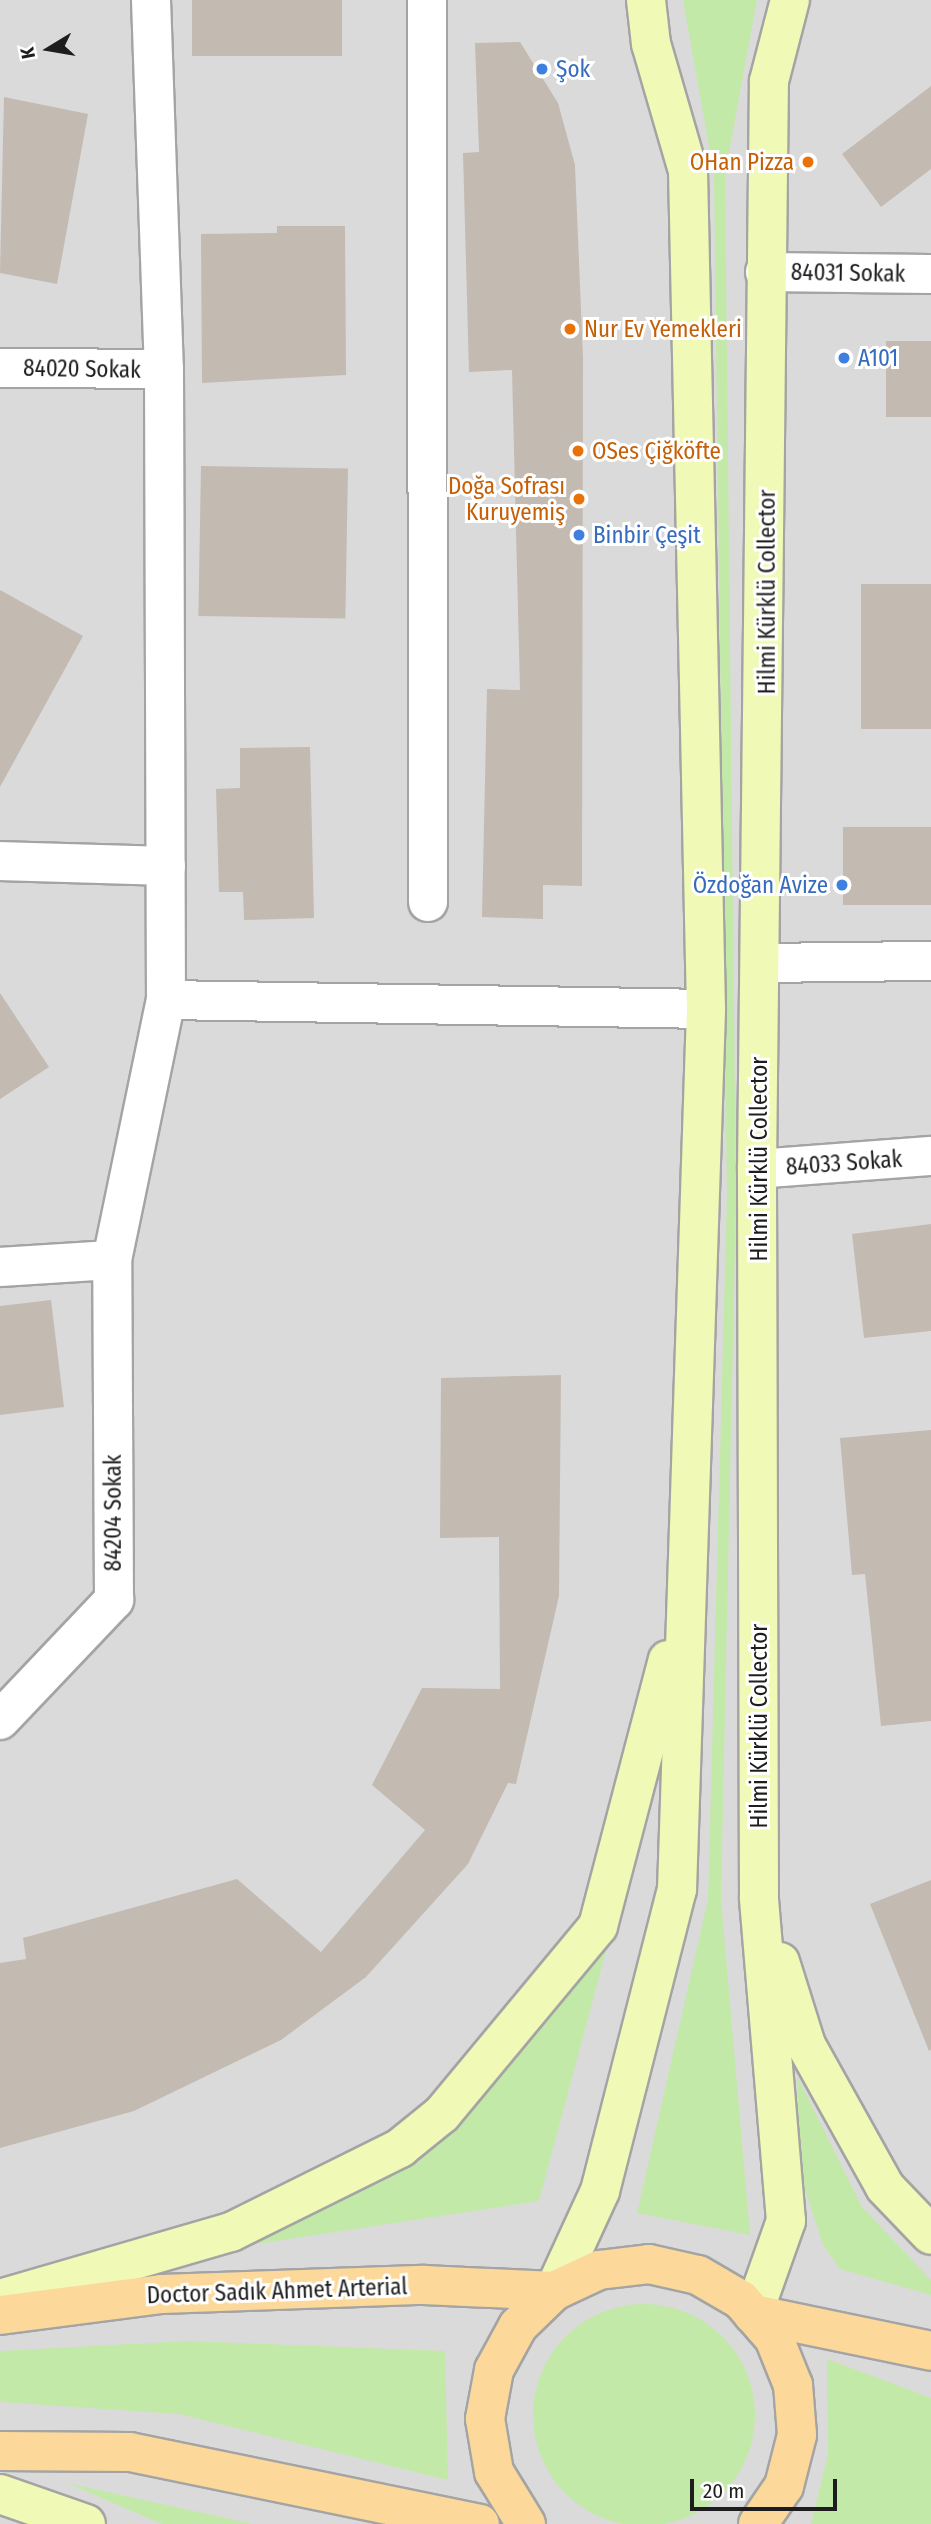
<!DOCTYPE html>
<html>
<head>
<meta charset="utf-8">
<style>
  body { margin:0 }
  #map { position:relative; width:931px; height:2524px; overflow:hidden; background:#eeebe2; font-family:"Fira Sans Condensed",sans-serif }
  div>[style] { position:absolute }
  .residential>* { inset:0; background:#dbdada; transform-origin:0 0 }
  .grass>* { inset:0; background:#c3e9a8 }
  .round { border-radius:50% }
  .building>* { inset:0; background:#c3bab2; transform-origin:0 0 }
  .roads { filter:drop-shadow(2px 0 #a4a4a4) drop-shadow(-2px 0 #a4a4a4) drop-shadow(0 2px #a4a4a4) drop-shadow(0 -2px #a4a4a4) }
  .street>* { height:38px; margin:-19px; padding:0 19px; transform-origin:19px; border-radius:19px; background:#fff }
  .secondary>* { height:38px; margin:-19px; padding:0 19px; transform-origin:19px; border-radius:19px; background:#f0f9b5 }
  .primary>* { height:38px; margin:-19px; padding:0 19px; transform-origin:19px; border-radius:19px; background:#fcd99a }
  .dots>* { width:19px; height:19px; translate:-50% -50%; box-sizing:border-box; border:4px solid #fff; border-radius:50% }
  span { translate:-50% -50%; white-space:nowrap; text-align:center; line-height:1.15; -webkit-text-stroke:6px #fff; paint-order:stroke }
  .shop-label { font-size:23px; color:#366cbe }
  .left { translate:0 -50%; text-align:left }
  .right { translate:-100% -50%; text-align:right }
  .food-label { font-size:23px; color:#c56008 }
  .street-label { font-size:23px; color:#1d1d1d }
  .north { position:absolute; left:14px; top:14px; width:70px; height:70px; -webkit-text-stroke:5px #fff; paint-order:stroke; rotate:259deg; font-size:19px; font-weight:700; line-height:28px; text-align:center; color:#1d1d1d }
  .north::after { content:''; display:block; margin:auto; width:24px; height:32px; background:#1d1d1d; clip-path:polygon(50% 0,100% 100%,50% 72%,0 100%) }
  .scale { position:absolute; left:690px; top:2479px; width:147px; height:32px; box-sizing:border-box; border:4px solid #1d1d1d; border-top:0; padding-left:9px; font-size:21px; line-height:24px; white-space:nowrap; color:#1d1d1d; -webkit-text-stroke:5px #fff; paint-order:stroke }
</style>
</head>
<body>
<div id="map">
  <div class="residential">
    <div style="left:0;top:0;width:931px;height:2524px"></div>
  </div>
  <div class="grass">
    <div style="clip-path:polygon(683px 0,757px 0,725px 174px,736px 1198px,721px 1899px,750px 2235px,637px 2213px,708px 1899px,727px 1196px,714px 175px)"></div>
    <div style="clip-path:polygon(610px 1936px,539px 2201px,236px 2247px,366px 2189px,459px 2119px,547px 2022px)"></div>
    <div style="clip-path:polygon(797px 2076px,862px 2207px,931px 2280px,931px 2295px,840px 2269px,823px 2245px,800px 2174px)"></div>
    <div class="round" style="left:533px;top:2304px;width:222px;height:222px"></div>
    <div style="clip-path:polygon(188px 2341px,445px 2351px,448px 2480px,179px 2414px,0 2402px,0 2351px)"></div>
    <div style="clip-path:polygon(827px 2359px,931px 2398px,931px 2524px,811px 2524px,828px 2454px)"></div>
    <div style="clip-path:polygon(67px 2483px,253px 2524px,162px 2524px)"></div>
  </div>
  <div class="building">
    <div style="left:192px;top:0;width:150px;height:56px"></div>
    <div style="clip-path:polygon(520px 42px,558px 103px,575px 165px,583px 358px,582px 886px,543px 885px,543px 919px,482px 917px,487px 689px,520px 690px,512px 370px,469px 372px,463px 153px,479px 152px,475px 43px)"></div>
    <div style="clip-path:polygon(931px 86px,931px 169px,881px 207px,842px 154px)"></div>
    <div style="clip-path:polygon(4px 97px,88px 114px,57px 284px,0 273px)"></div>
    <div style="clip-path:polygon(277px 226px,345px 226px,346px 375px,202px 383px,201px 234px,277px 233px)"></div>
    <div style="left:931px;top:341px;width:76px;height:45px;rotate:90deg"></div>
    <div style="left:201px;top:466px;width:147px;height:150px;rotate:1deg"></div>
    <div style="left:861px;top:584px;width:70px;height:145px"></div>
    <div style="clip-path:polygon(0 590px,83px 636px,0 787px)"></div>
    <div style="clip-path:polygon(310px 747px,314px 918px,244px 920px,243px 892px,219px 892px,216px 789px,240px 788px,240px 748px)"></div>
    <div style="left:931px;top:827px;width:78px;height:88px;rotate:90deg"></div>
    <div style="clip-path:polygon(0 993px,49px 1067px,0 1099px)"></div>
    <div style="clip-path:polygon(931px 1224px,931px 1331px,864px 1338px,852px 1234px)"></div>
    <div style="clip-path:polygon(51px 1300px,64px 1407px,0 1415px,0 1306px)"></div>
    <div style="clip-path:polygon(561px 1375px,559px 1596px,516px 1784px,508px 1783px,468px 1864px,366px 1977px,281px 2040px,134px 2111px,0 2148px,0 1963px,26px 1959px,23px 1938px,237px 1879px,321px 1952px,425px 1830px,372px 1785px,422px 1688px,500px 1689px,499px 1537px,440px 1538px,441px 1378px)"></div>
    <div style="clip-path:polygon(931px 1430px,931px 1721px,881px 1726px,865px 1574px,852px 1575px,840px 1438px)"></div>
    <div style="clip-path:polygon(931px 1880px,931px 2050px,929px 2051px,870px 1904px)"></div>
  </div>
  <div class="roads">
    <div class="street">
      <div style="left:151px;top:0;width:369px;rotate:88deg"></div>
      <div style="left:164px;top:369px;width:631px;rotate:89.82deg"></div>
      <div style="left:166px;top:1000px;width:540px;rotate:0.95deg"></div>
      <div style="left:427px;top:0;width:902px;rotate:89.94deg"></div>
      <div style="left:765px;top:272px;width:166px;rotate:0.7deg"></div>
      <div style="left:0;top:368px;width:164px;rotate:0.3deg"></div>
      <div style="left:0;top:861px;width:166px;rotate:1.7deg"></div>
      <div style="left:761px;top:963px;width:170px;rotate:-0.7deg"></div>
      <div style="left:757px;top:1169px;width:174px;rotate:-4.3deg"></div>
      <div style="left:0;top:1267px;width:112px;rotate:-3.6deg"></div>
      <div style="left:112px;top:1260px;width:266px;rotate:-78.3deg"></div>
      <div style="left:0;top:1720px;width:166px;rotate:-46.5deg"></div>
      <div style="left:114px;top:1600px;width:340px;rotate:-90.3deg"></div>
    </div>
    <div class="secondary">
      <div style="left:780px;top:1962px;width:87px;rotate:72.6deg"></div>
      <div style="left:806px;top:2045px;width:162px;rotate:60.9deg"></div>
      <div style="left:885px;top:2187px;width:66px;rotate:46.2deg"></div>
      <div style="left:554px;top:2291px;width:110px;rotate:-65.3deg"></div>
      <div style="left:600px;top:2191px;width:311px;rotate:-75.7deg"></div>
      <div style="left:677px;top:1890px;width:881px;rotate:-88.11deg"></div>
      <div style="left:706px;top:1009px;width:838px;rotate:-91.23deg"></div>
      <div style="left:688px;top:171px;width:132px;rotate:-106.2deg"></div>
      <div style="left:651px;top:44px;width:44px;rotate:-96.5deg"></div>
      <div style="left:0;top:2299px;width:241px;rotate:-16.2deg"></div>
      <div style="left:231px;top:2232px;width:189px;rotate:-26.4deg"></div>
      <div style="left:400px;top:2148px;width:54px;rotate:-39deg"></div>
      <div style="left:442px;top:2114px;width:244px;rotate:-50.3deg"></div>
      <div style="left:598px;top:1926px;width:275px;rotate:-75.3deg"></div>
      <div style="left:753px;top:2314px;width:99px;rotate:-70.5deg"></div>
      <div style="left:786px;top:2221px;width:325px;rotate:-94.8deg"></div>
      <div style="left:759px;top:1897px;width:728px;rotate:-90.16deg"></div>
      <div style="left:757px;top:1169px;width:1088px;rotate:-89.37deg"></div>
      <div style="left:769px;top:81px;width:84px;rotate:-75.5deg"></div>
      <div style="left:0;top:2494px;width:91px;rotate:19.2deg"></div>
    </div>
    <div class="primary">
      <div style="left:753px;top:2314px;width:182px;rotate:11.7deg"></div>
      <div style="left:0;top:2315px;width:163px;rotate:-7.4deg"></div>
      <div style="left:162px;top:2294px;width:262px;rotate:-2deg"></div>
      <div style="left:424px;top:2285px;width:130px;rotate:2.6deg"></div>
      <div style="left:0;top:2451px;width:130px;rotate:0.4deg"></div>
      <div style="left:130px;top:2452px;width:357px;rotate:11.6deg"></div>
      <div style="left:526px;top:2524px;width:61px;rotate:-121.6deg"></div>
      <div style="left:494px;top:2472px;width:54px;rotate:-99.6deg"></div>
      <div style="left:485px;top:2419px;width:50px;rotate:-79.6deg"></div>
      <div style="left:494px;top:2370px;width:50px;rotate:-61.4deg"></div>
      <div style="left:518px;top:2326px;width:50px;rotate:-44.2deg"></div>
      <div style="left:554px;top:2291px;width:50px;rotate:-25deg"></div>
      <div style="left:599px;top:2270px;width:50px;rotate:-6.8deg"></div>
      <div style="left:649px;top:2264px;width:50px;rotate:12.7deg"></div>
      <div style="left:698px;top:2275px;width:50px;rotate:30.2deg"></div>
      <div style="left:741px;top:2300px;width:50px;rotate:49deg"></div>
      <div style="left:774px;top:2338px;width:51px;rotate:68deg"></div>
      <div style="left:793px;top:2385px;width:50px;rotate:85.4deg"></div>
      <div style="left:797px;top:2435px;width:53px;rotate:104.3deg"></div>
      <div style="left:784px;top:2486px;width:46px;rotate:124.4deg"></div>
    </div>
  </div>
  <div class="dots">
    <div style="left:542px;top:69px;background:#3f7fe0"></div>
    <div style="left:808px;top:162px;background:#e8710a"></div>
    <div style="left:570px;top:329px;background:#e8710a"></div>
    <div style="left:844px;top:358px;background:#3f7fe0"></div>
    <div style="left:578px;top:451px;background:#e8710a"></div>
    <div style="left:579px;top:499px;background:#e8710a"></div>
    <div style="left:579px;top:535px;background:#3f7fe0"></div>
    <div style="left:842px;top:885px;background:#3f7fe0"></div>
  </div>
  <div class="shop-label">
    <span class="left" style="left:556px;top:69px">Şok</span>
    <span class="left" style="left:858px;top:358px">A101</span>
    <span class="left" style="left:593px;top:535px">Binbir Çeşit</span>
    <span class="right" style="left:828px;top:885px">Özdoğan Avize</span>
  </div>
  <div class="food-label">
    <span class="right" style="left:794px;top:162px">OHan Pizza</span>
    <span class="left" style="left:584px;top:329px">Nur Ev Yemekleri</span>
    <span class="left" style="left:592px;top:451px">OSes Çiğköfte</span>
    <span class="right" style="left:565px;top:499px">Doğa Sofrası<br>Kuruyemiş</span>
  </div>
  <div class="street-label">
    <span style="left:848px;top:273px;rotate:1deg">84031 Sokak</span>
    <span style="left:82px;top:369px;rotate:1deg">84020 Sokak</span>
    <span style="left:767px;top:592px;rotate:-90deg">Hilmi Kürklü Collector</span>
    <span style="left:759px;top:1159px;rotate:-90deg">Hilmi Kürklü Collector</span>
    <span style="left:844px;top:1163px;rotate:-4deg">84033 Sokak</span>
    <span style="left:113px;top:1513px;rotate:-90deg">84204 Sokak</span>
    <span style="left:759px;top:1726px;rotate:-90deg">Hilmi Kürklü Collector</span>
    <span style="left:277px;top:2291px;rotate:-2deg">Doctor Sadık Ahmet Arterial</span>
  </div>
  <div class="north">K</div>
  <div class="scale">20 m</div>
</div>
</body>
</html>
